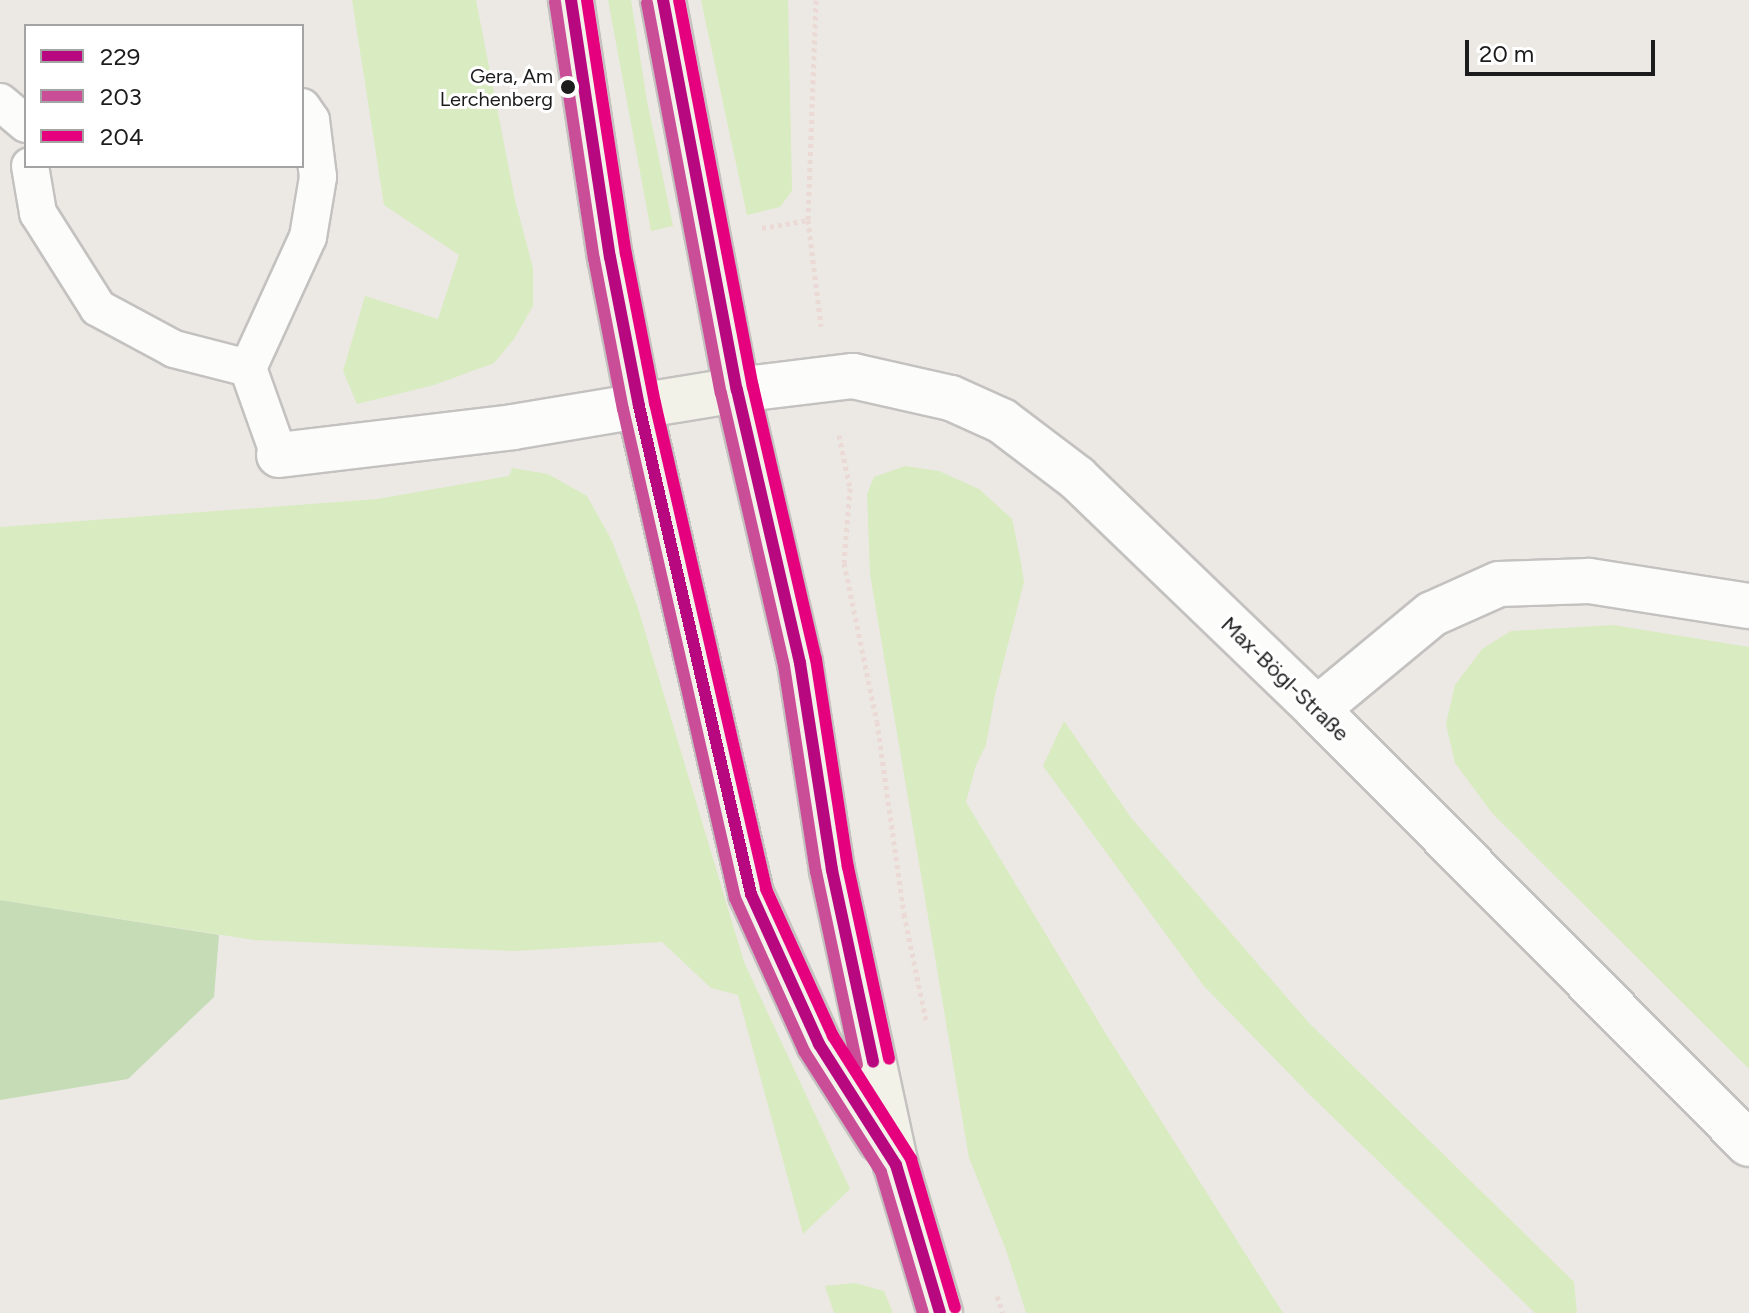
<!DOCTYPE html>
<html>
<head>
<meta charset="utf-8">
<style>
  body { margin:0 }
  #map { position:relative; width:1749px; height:1313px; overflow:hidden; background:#ece9e4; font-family:Figtree,sans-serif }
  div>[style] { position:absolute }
  .grass>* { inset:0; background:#d9ebc0 }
  .forest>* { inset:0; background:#c6dcb7 }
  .path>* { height:5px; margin-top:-2.5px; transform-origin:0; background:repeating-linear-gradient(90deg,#ebd9d6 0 4px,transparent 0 8px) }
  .roads { filter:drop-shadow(2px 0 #c4c2c0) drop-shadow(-2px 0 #c4c2c0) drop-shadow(0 2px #c4c2c0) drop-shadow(0 -2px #c4c2c0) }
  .lane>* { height:36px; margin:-18px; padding:0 18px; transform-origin:18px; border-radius:18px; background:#fcfcfb }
  .street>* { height:44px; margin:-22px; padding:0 22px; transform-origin:22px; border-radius:22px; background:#fcfcfb }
  .secondary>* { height:44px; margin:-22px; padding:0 22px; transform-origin:22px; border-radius:22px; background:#f3f2e9 }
  .bus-1>* { height:12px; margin:-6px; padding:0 6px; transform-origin:6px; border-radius:6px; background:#b7087f }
  .bus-2>* { height:12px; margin:-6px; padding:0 6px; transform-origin:6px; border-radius:6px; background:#ca4e97 }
  .bus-3>* { height:12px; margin:-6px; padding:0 6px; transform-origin:6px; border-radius:6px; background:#e5007d }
  .dots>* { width:22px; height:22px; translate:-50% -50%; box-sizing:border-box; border:4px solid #fff; border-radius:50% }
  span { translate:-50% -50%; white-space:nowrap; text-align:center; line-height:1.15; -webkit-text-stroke:6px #fff; paint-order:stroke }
  .bus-label { font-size:20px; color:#1c1c1c }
  .right { translate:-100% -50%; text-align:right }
  .street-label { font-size:22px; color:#1c1c1c }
  .legend { position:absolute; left:24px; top:24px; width:280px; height:144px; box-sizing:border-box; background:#fff; border:2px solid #a4a4a4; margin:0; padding:10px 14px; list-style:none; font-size:24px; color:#1c1c1c }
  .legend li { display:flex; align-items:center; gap:16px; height:40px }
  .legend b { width:40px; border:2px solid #a4a4a4 }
  .scale { position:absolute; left:1465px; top:40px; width:190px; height:36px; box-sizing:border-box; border:4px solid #1c1c1c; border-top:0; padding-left:10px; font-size:24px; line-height:28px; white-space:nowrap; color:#1c1c1c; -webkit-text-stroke:6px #fff; paint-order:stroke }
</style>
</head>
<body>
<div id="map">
  <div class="grass">
    <div style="clip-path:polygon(352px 0,476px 0,515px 200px,533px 268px,533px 306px,514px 339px,494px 363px,434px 385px,357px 404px,343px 371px,365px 296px,438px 319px,459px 255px,384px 205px)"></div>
    <div style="clip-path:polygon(608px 0,631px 0,647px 101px,673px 226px,651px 231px)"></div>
    <div style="clip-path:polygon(701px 0,788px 0,792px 191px,780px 207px,747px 215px)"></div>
    <div style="clip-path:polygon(905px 466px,939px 471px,979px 489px,1012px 519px,1020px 557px,1024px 582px,995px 695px,986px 745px,976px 765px,966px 802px,1106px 1034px,1283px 1313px,1026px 1313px,1006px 1250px,969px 1158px,870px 574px,867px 494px,874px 477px)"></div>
    <div style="clip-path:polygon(512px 468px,548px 474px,587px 496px,611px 539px,637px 605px,744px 962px,850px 1189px,803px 1234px,738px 995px,711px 988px,662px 942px,515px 951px,254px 940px,0 900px,0 527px,377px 499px,509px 476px)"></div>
    <div style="clip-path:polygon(1613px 625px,1749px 647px,1749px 1069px,1492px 813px,1455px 763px,1446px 724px,1455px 685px,1482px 649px,1511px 631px)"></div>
    <div style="clip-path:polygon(1064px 721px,1132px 819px,1309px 1023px,1574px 1282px,1577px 1313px,1535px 1313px,1309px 1094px,1203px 985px,1043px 766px)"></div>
    <div style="clip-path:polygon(855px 1283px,884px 1291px,893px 1313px,834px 1313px,825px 1286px)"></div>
  </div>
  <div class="forest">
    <div style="clip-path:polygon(0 900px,219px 935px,214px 997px,128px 1079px,0 1100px)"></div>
  </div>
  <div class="path">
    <div style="left:816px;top:0;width:220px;rotate:92.1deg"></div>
    <div style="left:808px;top:220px;width:107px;rotate:83deg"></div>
    <div style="left:762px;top:228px;width:47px;rotate:-9.9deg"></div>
    <div style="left:839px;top:435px;width:54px;rotate:78.3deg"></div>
    <div style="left:850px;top:488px;width:75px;rotate:94.6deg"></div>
    <div style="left:844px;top:563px;width:162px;rotate:78.3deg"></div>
    <div style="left:877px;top:722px;width:194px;rotate:82deg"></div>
    <div style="left:904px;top:914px;width:108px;rotate:78.3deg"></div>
    <div style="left:997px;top:1296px;width:18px;rotate:71deg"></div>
  </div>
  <div class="roads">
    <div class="lane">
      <div style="left:0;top:102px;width:34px;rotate:40deg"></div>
      <div style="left:30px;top:166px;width:48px;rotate:80.3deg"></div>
      <div style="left:38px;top:213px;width:112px;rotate:57.7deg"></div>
      <div style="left:98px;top:308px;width:86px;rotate:28.3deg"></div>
      <div style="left:174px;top:349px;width:76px;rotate:14.4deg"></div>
      <div style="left:248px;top:368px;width:92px;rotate:70.4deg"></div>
      <div style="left:248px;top:368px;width:144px;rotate:-65.4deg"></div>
      <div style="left:308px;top:237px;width:61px;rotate:-80.5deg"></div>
      <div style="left:318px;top:177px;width:57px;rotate:-97deg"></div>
      <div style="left:311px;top:120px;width:16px;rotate:-125deg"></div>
    </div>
    <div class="street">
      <div style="left:737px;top:390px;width:117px;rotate:-6.9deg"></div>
      <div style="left:853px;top:376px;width:100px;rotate:12.7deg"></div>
      <div style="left:951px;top:398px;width:56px;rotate:24.3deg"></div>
      <div style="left:1002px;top:421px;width:94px;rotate:37.2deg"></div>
      <div style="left:1077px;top:478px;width:333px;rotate:43.9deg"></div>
      <div style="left:1317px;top:709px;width:613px;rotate:45.2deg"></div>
      <div style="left:279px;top:455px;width:236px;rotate:-6.8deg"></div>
      <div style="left:513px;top:427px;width:128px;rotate:-9.5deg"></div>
      <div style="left:1317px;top:709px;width:149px;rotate:-39.6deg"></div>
      <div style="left:1432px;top:614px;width:73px;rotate:-24.1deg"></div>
      <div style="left:1499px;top:584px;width:90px;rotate:-1.9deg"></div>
      <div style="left:1589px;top:581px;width:162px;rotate:8.9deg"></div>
    </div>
    <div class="secondary">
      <div style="left:571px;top:0;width:260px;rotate:81.4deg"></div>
      <div style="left:610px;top:257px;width:152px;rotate:79deg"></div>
      <div style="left:639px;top:406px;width:501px;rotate:77.07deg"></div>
      <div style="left:751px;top:894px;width:165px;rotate:65.6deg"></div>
      <div style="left:819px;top:1044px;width:114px;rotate:57.6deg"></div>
      <div style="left:663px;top:0;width:397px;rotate:79.3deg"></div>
      <div style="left:737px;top:390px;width:280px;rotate:77deg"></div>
      <div style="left:800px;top:663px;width:209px;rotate:81.2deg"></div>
      <div style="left:832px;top:870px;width:302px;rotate:77.8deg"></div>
      <div style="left:896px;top:1165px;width:154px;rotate:73.4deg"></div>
      <div style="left:639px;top:406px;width:99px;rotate:-9.3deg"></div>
    </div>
  </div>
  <div class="bus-1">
    <div style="left:571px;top:0;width:260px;rotate:81.4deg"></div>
    <div style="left:610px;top:257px;width:152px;rotate:79deg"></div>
    <div style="left:639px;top:406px;width:501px;rotate:77.07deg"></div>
    <div style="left:751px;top:894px;width:165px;rotate:65.6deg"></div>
    <div style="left:819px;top:1044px;width:143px;rotate:57.5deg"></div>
    <div style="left:896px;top:1165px;width:154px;rotate:73.4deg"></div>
    <div style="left:663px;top:0;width:397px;rotate:79.3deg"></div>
    <div style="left:737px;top:390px;width:280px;rotate:77deg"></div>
    <div style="left:800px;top:663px;width:209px;rotate:81.2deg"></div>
    <div style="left:832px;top:870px;width:196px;rotate:77.9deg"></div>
  </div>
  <div class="bus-2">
    <div style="left:555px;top:2px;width:260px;rotate:81.4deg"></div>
    <div style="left:594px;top:259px;width:153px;rotate:79.1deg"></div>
    <div style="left:623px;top:409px;width:502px;rotate:77.1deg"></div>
    <div style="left:735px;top:898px;width:168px;rotate:65.7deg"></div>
    <div style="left:804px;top:1051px;width:143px;rotate:57.5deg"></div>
    <div style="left:881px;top:1172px;width:147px;rotate:73.4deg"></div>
    <div style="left:647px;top:3px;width:397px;rotate:79.3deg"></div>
    <div style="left:721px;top:393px;width:280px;rotate:77deg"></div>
    <div style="left:784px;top:666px;width:208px;rotate:81.2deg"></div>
    <div style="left:816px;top:872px;width:197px;rotate:78deg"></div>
  </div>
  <div class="bus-3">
    <div style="left:587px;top:0;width:257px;rotate:81.3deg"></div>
    <div style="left:626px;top:254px;width:152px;rotate:79deg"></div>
    <div style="left:655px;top:403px;width:499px;rotate:77.1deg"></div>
    <div style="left:766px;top:889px;width:162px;rotate:65.5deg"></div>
    <div style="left:833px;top:1036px;width:146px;rotate:57.6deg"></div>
    <div style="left:911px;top:1159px;width:155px;rotate:73.5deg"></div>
    <div style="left:679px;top:0;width:394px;rotate:79.2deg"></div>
    <div style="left:753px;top:387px;width:279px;rotate:77deg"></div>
    <div style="left:816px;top:659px;width:210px;rotate:81.3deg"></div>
    <div style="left:848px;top:867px;width:196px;rotate:77.9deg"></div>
  </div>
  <div class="dots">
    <div style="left:568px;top:87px;background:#1c1c1c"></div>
  </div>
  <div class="bus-label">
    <span class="right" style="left:553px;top:88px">Gera, Am<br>Lerchenberg</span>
  </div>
  <div class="street-label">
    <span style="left:1285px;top:679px;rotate:44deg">Max-Bögl-Straße</span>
  </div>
  <ul class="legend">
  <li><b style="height:10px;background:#b7087f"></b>229</li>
  <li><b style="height:10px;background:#ca4e97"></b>203</li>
  <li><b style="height:10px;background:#e5007d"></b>204</li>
  </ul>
  <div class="scale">20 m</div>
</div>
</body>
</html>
